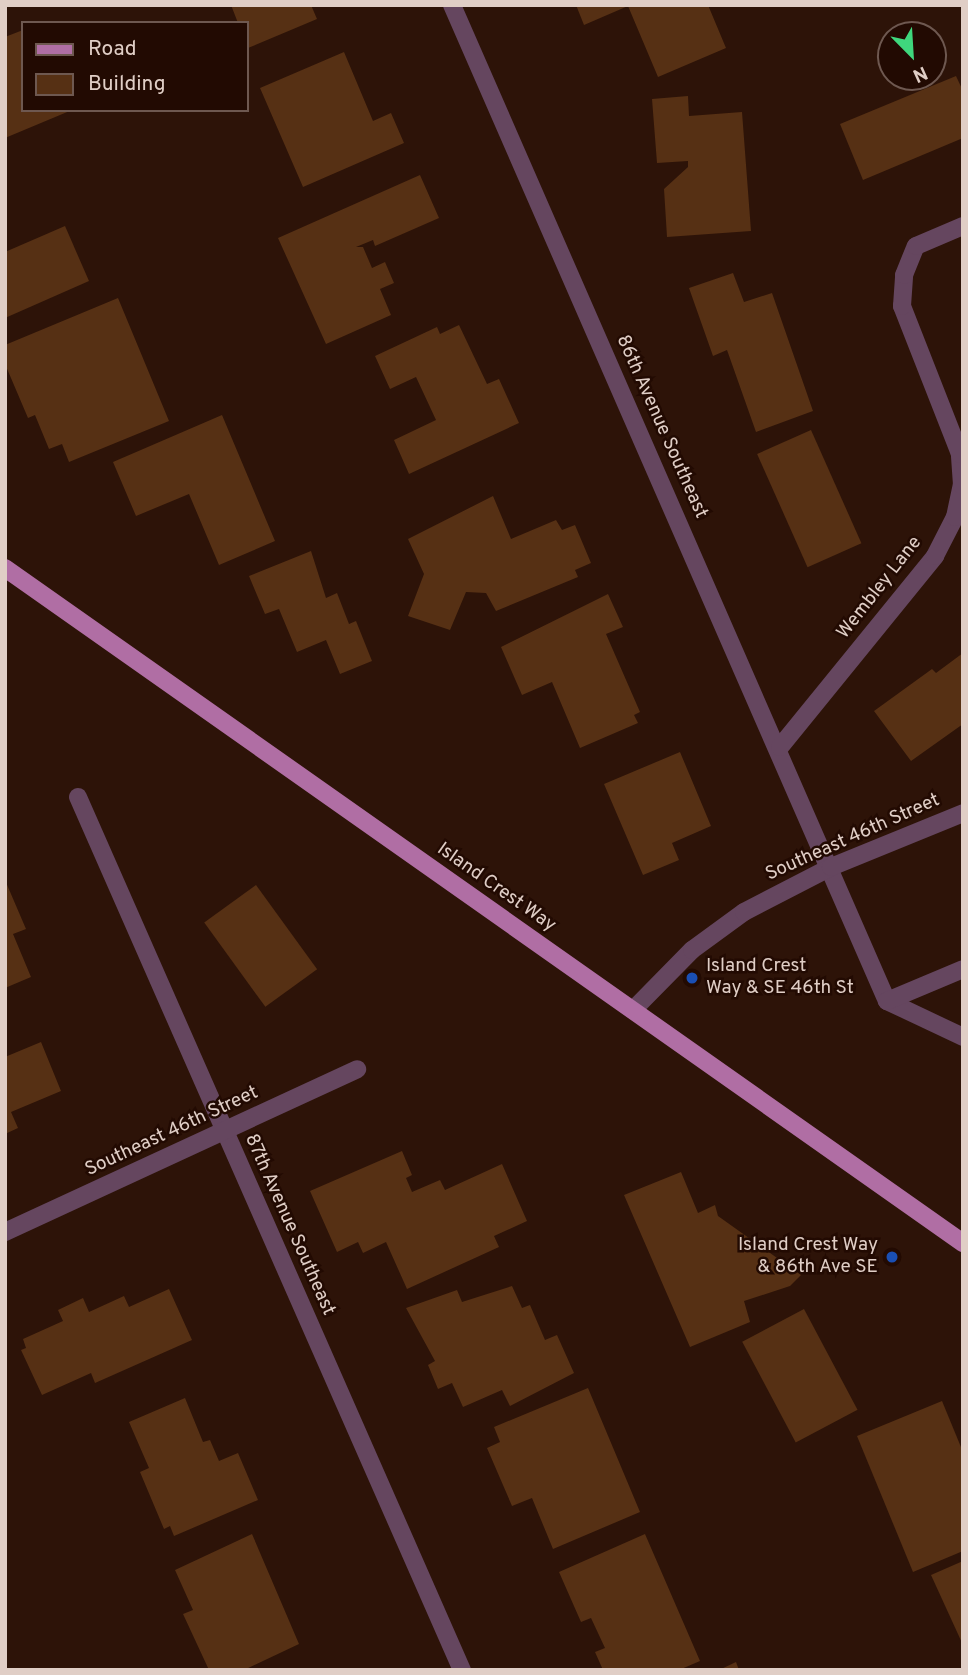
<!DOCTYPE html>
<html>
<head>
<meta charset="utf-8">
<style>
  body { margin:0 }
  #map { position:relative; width:968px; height:1675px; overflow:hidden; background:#2d1308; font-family:Overpass,sans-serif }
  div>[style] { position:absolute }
  .building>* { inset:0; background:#563014; transform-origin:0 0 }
  .minor>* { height:18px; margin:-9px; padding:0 9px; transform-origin:9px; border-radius:9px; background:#65465f }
  .major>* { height:18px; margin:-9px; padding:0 9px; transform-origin:9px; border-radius:9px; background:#b06ea4 }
  .dots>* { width:19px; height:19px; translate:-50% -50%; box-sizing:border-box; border:4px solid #220a02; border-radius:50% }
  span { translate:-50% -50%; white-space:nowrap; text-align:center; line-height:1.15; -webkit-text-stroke:5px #220a02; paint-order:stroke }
  .street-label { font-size:19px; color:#e0cec6 }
  .poi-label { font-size:19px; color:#e0cec6 }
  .left { translate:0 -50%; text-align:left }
  .right { translate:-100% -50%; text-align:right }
  .frame { position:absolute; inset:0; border:7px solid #e0cec6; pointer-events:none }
  .legend { position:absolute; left:21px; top:21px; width:228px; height:91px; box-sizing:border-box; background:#220a02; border:2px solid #6e5850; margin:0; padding:9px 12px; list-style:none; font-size:21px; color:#e0cec6 }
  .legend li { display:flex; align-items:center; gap:14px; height:35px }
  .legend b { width:35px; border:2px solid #6e5850 }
  .north { position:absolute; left:877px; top:21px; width:70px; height:70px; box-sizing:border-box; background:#220a02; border:2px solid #6e5850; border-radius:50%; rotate:156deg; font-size:19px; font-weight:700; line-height:28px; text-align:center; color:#e0cec6 }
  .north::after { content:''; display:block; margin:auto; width:24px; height:32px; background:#3fd77d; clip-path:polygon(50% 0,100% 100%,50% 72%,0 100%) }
</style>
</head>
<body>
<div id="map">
  <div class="building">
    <div style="clip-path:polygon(231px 5px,311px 5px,317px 19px,248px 48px,247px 23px,238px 23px)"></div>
    <div style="clip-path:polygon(576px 5px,708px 5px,726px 48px,658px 77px,628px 6px,584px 25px)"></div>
    <div style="clip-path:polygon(23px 30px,23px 110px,72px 110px,5px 138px,5px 37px)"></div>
    <div style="clip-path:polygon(344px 52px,373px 121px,391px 113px,404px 143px,303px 187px,260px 88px)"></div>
    <div style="clip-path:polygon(956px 76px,963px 91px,963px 138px,863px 180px,840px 124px)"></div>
    <div style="clip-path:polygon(688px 96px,689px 116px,742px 112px,751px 231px,667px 237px,664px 189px,688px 167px,688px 161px,657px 163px,652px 99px)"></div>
    <div style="clip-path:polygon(420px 175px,439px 218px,375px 246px,373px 240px,356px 247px,363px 247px,372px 268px,385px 262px,394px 283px,380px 289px,391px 315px,326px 344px,278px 238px)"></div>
    <div style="clip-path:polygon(65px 226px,89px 281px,5px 318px,5px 252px)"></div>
    <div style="clip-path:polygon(733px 273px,744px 302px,772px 293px,813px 411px,756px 432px,727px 350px,713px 356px,689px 288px)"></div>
    <div style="clip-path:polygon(118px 298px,169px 421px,69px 462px,62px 444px,49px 449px,35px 415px,28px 418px,5px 364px,5px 345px)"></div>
    <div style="clip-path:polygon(459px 325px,487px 384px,499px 379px,519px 423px,409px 474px,394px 440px,436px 420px,416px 377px,390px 389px,375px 356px,437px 327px,440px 334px)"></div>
    <div style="clip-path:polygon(222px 415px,275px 541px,219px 565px,189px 494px,136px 516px,113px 462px)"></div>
    <div style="left:811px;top:430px;width:124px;height:59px;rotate:66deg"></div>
    <div style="clip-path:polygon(493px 496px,511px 539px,556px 520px,562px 530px,575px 525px,591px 563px,575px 570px,578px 577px,496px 611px,486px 593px,466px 592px,450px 630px,408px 616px,424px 574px,408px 539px)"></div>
    <div style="clip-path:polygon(311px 551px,326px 598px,337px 593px,349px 624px,356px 621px,372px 661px,340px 674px,326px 640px,297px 652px,279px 609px,265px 614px,249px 576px)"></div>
    <div style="clip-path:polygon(608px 594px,623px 627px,606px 634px,640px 712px,634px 715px,638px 723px,580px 748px,552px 682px,522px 695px,501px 647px)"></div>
    <div style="clip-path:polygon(963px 653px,963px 724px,911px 761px,874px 711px,932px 669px,936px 673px)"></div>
    <div style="clip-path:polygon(680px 752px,711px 826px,672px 843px,679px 860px,643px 875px,604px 784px)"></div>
    <div style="clip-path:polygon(5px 880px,26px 929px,13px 934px,31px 977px,5px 988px)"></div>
    <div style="left:256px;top:885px;width:104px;height:64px;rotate:54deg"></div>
    <div style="clip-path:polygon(41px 1042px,61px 1091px,11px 1112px,18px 1128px,5px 1134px,5px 1057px)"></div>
    <div style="clip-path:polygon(402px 1151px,412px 1175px,406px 1178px,412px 1192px,440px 1180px,445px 1190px,502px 1164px,527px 1221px,494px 1236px,499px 1247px,407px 1289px,386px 1242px,363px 1253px,358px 1242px,337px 1252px,310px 1191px)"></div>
    <div style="clip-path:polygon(681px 1172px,698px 1213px,715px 1205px,718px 1216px,801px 1275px,790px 1286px,744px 1301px,750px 1322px,690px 1347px,624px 1195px)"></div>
    <div style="clip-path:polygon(512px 1286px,522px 1308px,530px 1305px,545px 1340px,557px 1335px,574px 1373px,510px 1406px,502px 1390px,463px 1407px,452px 1383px,438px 1389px,428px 1365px,435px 1361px,406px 1308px,457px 1290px,462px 1302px)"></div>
    <div style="clip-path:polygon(169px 1289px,192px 1340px,95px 1383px,91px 1373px,42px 1395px,21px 1350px,26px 1348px,23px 1339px,63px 1321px,58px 1310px,83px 1298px,89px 1312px,124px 1296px,129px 1307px)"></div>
    <div style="left:804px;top:1309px;width:114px;height:70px;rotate:62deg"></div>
    <div style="clip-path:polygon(588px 1388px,640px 1512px,553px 1549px,532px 1498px,512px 1506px,487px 1448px,500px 1442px,494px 1427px)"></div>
    <div style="clip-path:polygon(185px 1398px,203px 1442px,210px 1440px,219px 1461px,238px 1453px,258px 1500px,174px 1536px,170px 1526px,164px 1529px,140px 1472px,149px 1468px,129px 1422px)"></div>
    <div style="clip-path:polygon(942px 1401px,963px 1452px,963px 1551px,913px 1572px,857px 1436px)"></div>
    <div style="clip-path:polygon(252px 1534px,299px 1644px,244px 1670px,209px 1670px,183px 1614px,193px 1610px,175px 1570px)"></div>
    <div style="clip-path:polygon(645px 1534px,700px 1661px,679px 1670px,603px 1670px,595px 1652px,605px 1648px,591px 1618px,581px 1622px,559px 1572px)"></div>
    <div style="clip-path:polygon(963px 1561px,963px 1645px,931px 1575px)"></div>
    <div style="clip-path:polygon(736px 1662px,739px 1670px,719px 1670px)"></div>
  </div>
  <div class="minor">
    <div style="left:452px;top:5px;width:1087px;rotate:66.41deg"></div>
    <div style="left:887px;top:1001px;width:84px;rotate:25.3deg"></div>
    <div style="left:780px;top:747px;width:246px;rotate:-50.9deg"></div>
    <div style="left:935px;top:556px;width:44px;rotate:-62.9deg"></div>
    <div style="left:955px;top:517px;width:33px;rotate:-78deg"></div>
    <div style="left:962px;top:485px;width:31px;rotate:-94deg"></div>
    <div style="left:960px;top:454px;width:159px;rotate:-111.4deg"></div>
    <div style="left:902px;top:306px;width:31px;rotate:-86deg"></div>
    <div style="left:904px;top:275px;width:31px;rotate:-68deg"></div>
    <div style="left:916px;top:246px;width:51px;rotate:-23.1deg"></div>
    <div style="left:78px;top:797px;width:954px;rotate:66.26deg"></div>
    <div style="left:887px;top:1001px;width:82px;rotate:-22.8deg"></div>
    <div style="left:633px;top:1010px;width:84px;rotate:-45.5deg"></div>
    <div style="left:692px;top:950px;width:64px;rotate:-36.2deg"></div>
    <div style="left:744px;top:912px;width:98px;rotate:-27.3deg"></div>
    <div style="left:831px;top:867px;width:143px;rotate:-22.2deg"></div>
    <div style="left:5px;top:1232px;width:388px;rotate:-24.8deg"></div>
  </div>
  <div class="major">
    <div style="left:5px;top:568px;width:1172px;rotate:35.17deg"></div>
  </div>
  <div class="dots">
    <div style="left:692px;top:978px;background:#1a4fb4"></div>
    <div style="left:892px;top:1257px;background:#1a4fb4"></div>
  </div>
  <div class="street-label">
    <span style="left:661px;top:427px;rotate:66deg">86th Avenue Southeast</span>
    <span style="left:880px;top:588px;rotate:-52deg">Wembley Lane</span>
    <span style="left:853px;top:838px;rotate:-24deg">Southeast 46th Street</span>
    <span style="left:496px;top:888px;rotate:35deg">Island Crest Way</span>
    <span style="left:172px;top:1132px;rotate:-25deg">Southeast 46th Street</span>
    <span style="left:289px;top:1225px;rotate:66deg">87th Avenue Southeast</span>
  </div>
  <div class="poi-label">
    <span class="left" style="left:706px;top:978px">Island Crest<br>Way &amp; SE 46th St</span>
    <span class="right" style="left:878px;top:1257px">Island Crest Way<br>&amp; 86th Ave SE</span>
  </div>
  <div class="frame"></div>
  <ul class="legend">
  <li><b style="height:9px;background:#b06ea4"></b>Road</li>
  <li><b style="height:19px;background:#563014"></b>Building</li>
  </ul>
  <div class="north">N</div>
</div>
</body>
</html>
